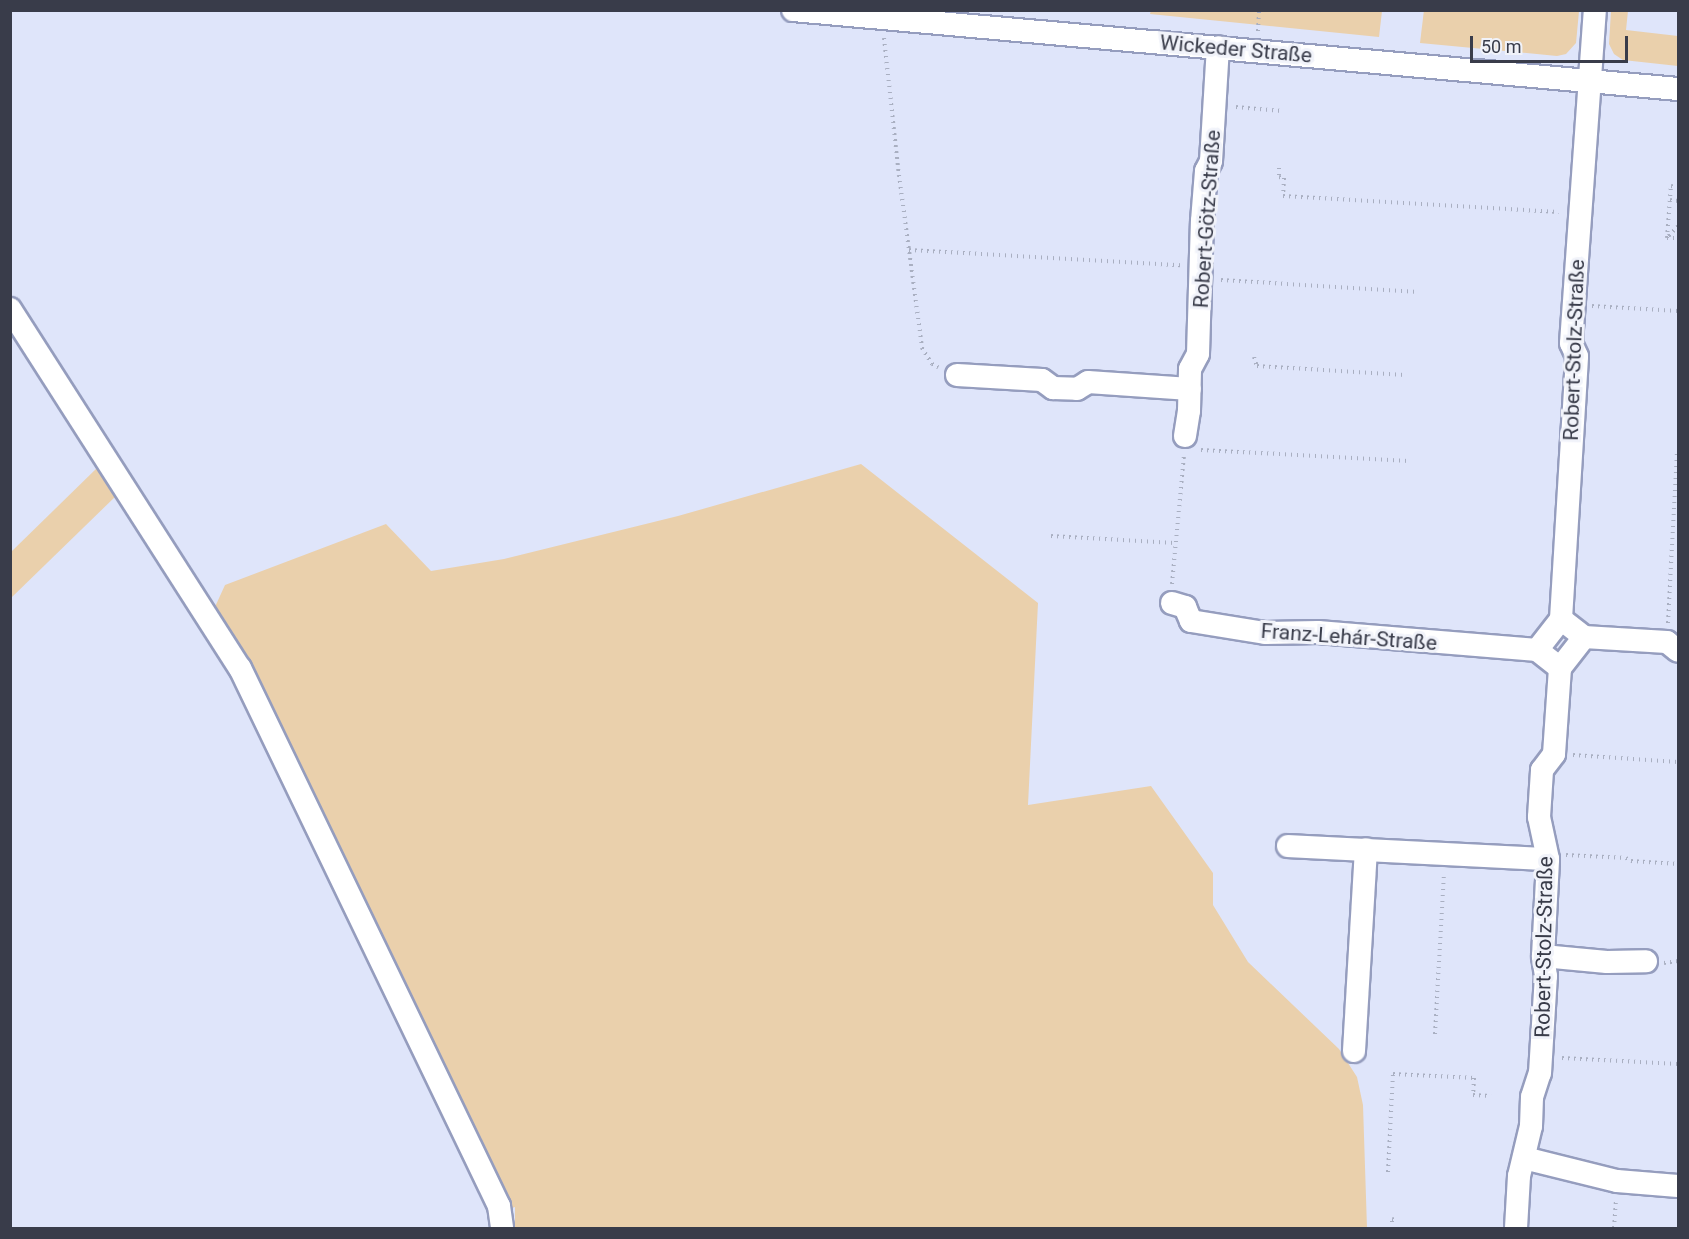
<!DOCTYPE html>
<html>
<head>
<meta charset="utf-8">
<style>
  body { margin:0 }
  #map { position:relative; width:1689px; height:1239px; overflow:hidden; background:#dfe5fa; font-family:Roboto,sans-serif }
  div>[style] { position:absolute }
  .green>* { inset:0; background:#ead0ac }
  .path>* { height:4px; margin-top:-2px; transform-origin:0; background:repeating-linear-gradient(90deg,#a9afc1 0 1.5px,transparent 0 6px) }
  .roads { filter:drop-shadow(2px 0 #959dbe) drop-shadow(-2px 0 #959dbe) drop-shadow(0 2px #959dbe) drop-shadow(0 -2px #959dbe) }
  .minor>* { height:22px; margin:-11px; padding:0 11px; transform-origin:11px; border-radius:11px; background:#fff }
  span { translate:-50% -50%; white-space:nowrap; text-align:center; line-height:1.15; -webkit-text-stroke:6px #f1f3fa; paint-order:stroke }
  .street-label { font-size:21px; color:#393c4a }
  .frame { position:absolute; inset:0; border:12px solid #393c4a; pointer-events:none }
  .scale { position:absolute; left:1470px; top:36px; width:158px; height:27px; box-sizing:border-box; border:3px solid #393c4a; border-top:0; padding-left:8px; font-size:18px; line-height:21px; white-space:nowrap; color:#393c4a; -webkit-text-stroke:4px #f1f3fa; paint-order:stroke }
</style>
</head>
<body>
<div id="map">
  <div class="green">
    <div style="clip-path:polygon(1151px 10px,1377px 10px,1382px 11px,1379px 37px,1150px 14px)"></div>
    <div style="clip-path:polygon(1424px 10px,1579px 11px,1576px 43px,1566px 54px,1557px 56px,1420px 43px)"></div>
    <div style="clip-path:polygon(1611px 11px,1628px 11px,1626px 30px,1678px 36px,1678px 66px,1623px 60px,1614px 54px,1609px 44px)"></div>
    <div style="clip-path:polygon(861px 464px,1038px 603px,1028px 805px,1151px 786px,1213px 873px,1213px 905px,1248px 962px,1339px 1049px,1357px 1077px,1363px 1105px,1367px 1228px,515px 1228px,515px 1207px,509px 1209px,209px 620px,225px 585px,386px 524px,431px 571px,504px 559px,678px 516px)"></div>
    <div style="clip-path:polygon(98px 467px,118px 494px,11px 598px,11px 552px)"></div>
  </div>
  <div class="path">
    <div style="left:1258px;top:31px;width:21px;rotate:-87deg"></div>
    <div style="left:884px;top:38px;width:138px;rotate:83.8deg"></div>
    <div style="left:899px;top:175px;width:175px;rotate:82.4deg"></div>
    <div style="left:922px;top:348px;width:19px;rotate:58deg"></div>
    <div style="left:932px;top:364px;width:7px;rotate:27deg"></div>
    <div style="left:1236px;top:107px;width:46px;rotate:5deg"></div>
    <div style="left:1279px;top:168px;width:9px;rotate:90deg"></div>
    <div style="left:1279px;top:177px;width:5px;rotate:11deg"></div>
    <div style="left:1284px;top:178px;width:18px;rotate:93deg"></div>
    <div style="left:1283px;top:196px;width:276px;rotate:3.3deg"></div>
    <div style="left:1670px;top:200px;width:8px;rotate:7deg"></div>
    <div style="left:1678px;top:226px;width:16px;rotate:133deg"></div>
    <div style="left:1667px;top:238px;width:11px"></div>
    <div style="left:1667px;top:238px;width:52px;rotate:-85.6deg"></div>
    <div style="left:1671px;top:186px;width:7px;rotate:8deg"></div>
    <div style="left:909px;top:250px;width:272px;rotate:3.2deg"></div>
    <div style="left:1221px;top:280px;width:198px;rotate:3.5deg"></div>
    <div style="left:1592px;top:306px;width:86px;rotate:3.3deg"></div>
    <div style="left:1254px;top:357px;width:9px;rotate:72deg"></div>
    <div style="left:1257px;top:366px;width:148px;rotate:3.5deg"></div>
    <div style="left:1201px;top:450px;width:208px;rotate:3deg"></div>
    <div style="left:1051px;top:536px;width:124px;rotate:3.2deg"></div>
    <div style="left:1172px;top:584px;width:131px;rotate:-84.7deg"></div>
    <div style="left:1668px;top:623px;width:173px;rotate:-87deg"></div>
    <div style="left:1573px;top:755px;width:105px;rotate:3.8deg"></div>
    <div style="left:1566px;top:855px;width:60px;rotate:2.9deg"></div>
    <div style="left:1626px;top:858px;width:6px;rotate:31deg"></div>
    <div style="left:1631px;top:861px;width:47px;rotate:3.7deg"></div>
    <div style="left:1664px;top:963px;width:14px;rotate:-8deg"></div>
    <div style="left:1435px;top:1034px;width:161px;rotate:-86.8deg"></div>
    <div style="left:1562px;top:1058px;width:116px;rotate:3deg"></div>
    <div style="left:1388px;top:1172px;width:98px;rotate:-87.1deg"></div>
    <div style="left:1393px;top:1074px;width:81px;rotate:2.8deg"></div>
    <div style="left:1474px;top:1078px;width:17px;rotate:93deg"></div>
    <div style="left:1473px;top:1095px;width:18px;rotate:3deg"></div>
    <div style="left:1392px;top:1228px;width:9px;rotate:-90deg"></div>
    <div style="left:1392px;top:1219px;width:4px;rotate:14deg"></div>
    <div style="left:1614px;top:1228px;width:26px;rotate:-86deg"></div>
  </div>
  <div class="roads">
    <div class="minor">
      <div style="left:793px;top:10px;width:889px;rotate:5.1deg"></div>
      <div style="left:10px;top:309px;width:426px;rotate:57.4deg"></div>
      <div style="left:240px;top:668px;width:597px;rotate:64.29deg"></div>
      <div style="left:499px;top:1206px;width:22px;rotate:82deg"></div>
      <div style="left:957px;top:375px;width:85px;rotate:3.4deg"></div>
      <div style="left:1042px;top:380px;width:14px;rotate:36deg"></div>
      <div style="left:1053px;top:388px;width:24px;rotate:2deg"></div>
      <div style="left:1077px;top:389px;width:13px;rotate:-32deg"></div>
      <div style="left:1088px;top:382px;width:102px;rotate:3.9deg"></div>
      <div style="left:1185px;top:436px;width:25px;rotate:-81deg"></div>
      <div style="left:1189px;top:411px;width:42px;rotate:-88.6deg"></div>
      <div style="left:1190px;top:369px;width:17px;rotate:-62deg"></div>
      <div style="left:1198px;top:354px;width:133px;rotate:-88.3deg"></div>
      <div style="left:1202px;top:221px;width:50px;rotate:-85.4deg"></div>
      <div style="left:1206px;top:171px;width:11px;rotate:-63deg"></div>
      <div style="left:1211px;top:161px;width:114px;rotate:-86.5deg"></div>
      <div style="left:1172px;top:603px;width:14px;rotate:17deg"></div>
      <div style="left:1185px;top:607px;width:15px;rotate:67deg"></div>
      <div style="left:1191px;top:621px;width:75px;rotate:9.2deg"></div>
      <div style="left:1265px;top:633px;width:53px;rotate:-1.1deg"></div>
      <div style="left:1318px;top:632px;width:220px;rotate:4.7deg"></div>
      <div style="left:1584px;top:637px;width:83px;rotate:3.4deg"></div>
      <div style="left:1667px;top:642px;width:14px;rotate:39deg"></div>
      <div style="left:1560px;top:668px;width:29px;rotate:-142deg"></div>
      <div style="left:1537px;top:650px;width:39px;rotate:-52deg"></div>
      <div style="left:1561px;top:619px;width:263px;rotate:-86.5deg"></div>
      <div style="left:1577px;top:356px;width:14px;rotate:-115deg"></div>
      <div style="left:1571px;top:343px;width:334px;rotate:-85.9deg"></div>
      <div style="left:1288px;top:846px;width:260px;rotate:2.9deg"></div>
      <div style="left:1543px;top:956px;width:64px;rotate:5.4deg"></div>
      <div style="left:1607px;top:962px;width:39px;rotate:-1deg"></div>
      <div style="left:1354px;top:1051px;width:202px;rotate:-86.6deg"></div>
      <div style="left:1524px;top:1158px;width:96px;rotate:13.9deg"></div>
      <div style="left:1617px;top:1181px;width:61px;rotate:4.7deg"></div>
      <div style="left:1516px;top:1228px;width:52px;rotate:-86.7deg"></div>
      <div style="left:1519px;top:1176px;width:51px;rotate:-76.5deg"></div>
      <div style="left:1531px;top:1126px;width:29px;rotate:-88deg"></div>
      <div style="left:1532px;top:1097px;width:25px;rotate:-72deg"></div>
      <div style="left:1540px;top:1073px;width:97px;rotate:-86.5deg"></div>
      <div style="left:1546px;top:976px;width:20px;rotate:-99deg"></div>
      <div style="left:1543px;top:956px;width:97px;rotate:-87deg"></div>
      <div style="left:1548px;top:859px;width:43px;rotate:-102.1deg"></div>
      <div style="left:1539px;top:817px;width:47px;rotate:-86.3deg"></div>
      <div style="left:1542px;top:770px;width:20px;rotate:-53deg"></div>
      <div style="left:1554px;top:754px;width:86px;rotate:-86deg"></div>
      <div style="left:1560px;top:668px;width:39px;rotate:-52deg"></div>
      <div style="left:1584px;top:637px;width:29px;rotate:-142deg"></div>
    </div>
  </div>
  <div class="street-label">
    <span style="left:1236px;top:49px;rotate:5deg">Wickeder Straße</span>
    <span style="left:1207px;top:219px;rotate:-86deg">Robert-Götz-Straße</span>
    <span style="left:1574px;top:350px;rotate:-88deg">Robert-Stolz-Straße</span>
    <span style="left:1349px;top:637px;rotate:4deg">Franz-Lehár-Straße</span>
    <span style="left:1544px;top:947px;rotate:-89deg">Robert-Stolz-Straße</span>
  </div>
  <div class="frame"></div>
  <div class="scale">50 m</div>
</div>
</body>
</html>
